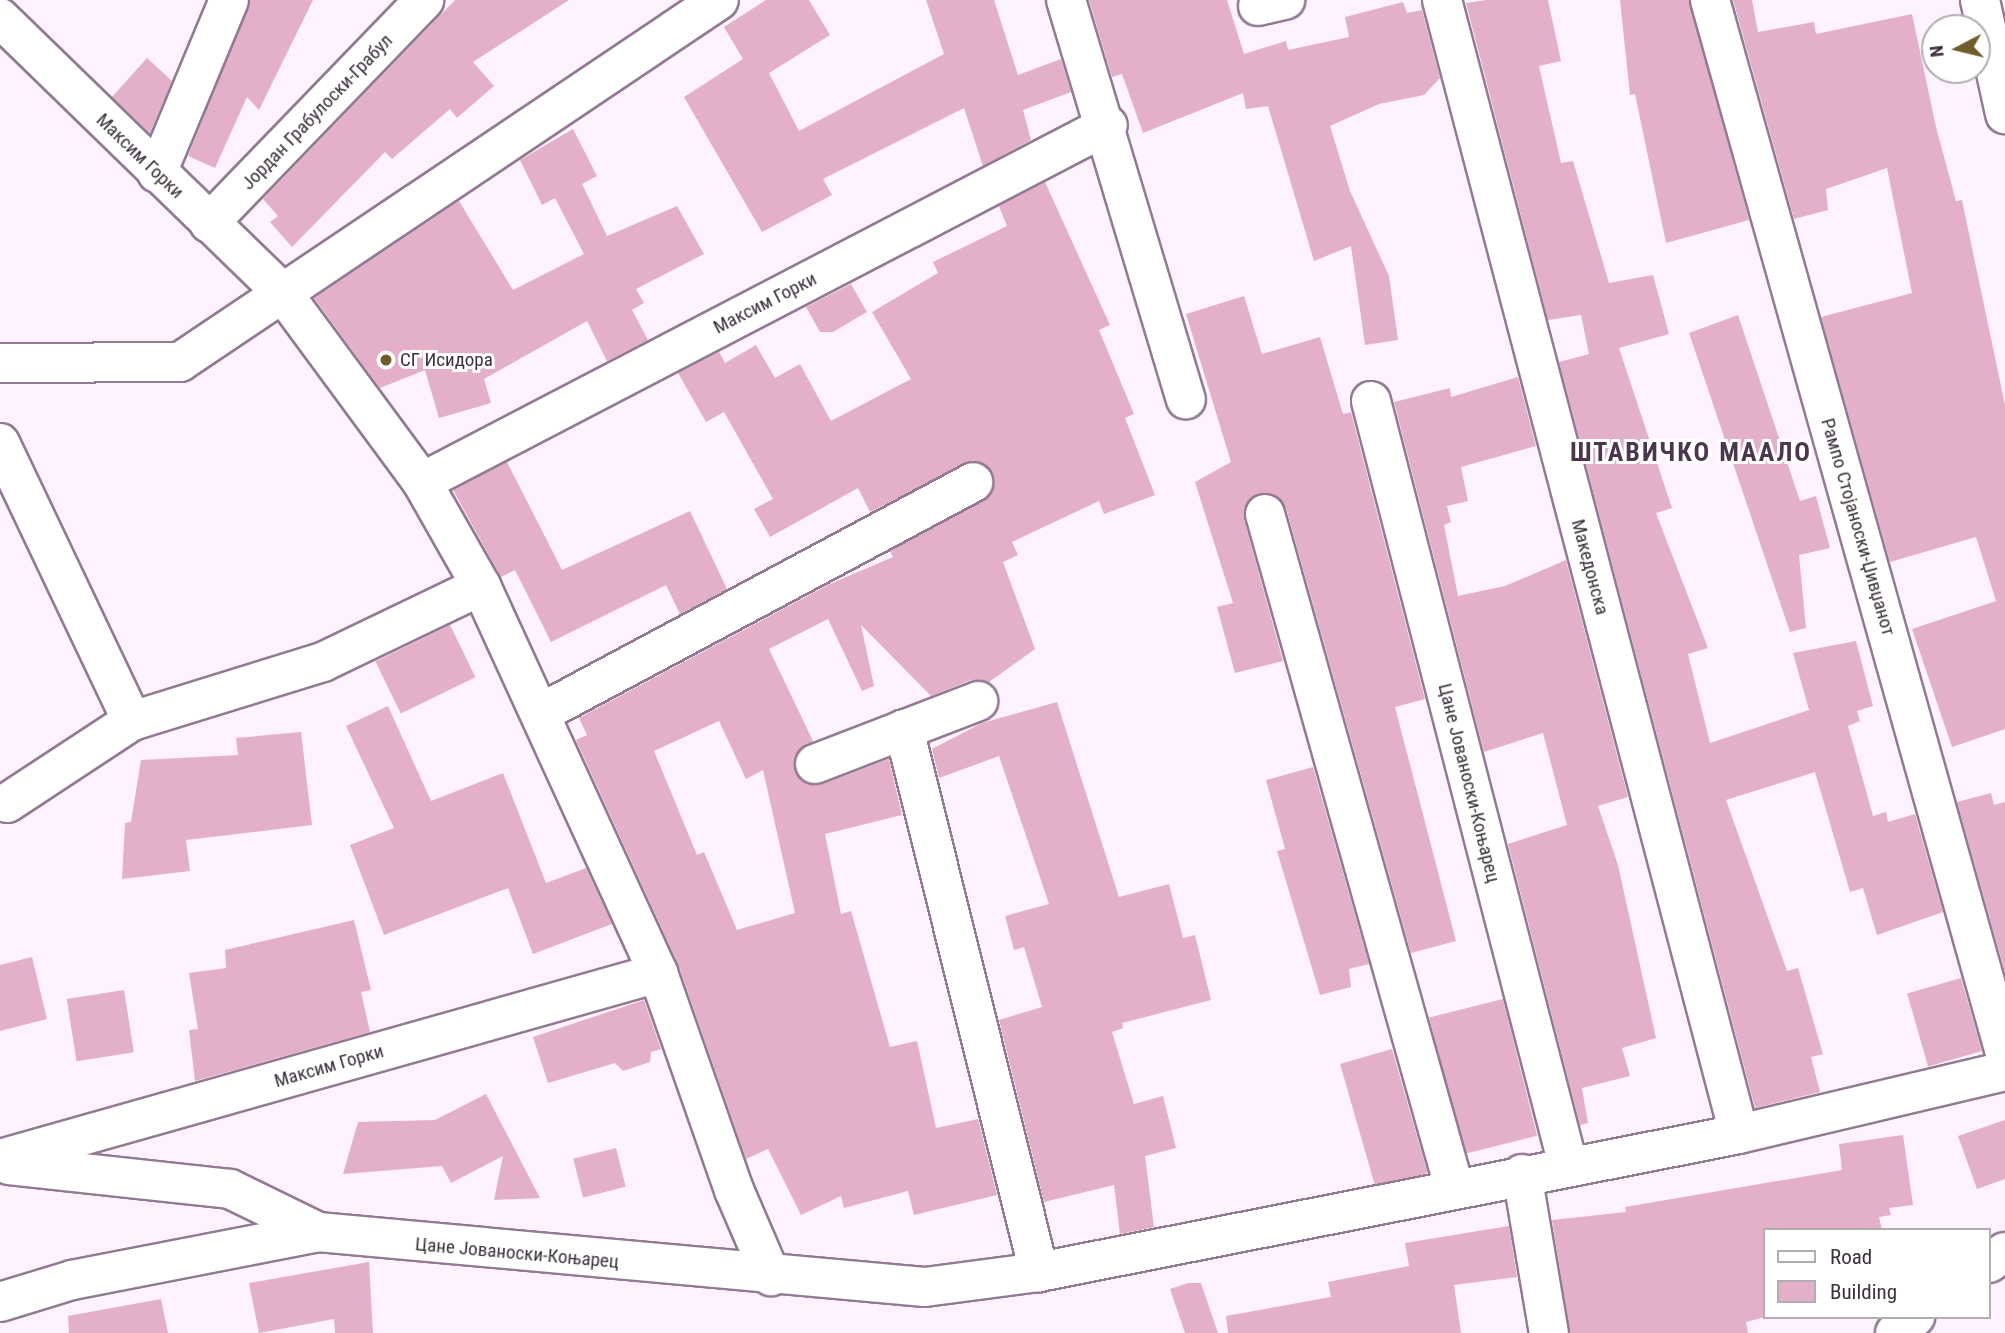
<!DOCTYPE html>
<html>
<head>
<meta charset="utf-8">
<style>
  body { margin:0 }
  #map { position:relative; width:2005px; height:1333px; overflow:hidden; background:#fdf2fe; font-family:"Roboto Condensed",sans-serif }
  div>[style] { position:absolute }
  .building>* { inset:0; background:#e4b0c9; transform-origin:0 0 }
  .roads { filter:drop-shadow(2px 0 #927a94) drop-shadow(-2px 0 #927a94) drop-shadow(0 2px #927a94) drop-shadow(0 -2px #927a94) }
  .minor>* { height:38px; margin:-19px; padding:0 19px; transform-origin:19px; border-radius:19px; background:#fff }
  .dots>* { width:19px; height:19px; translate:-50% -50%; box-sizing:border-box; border:4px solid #fff; border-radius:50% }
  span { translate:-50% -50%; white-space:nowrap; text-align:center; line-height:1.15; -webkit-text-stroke:6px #fff; paint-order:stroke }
  .street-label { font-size:19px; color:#3b313c }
  .poi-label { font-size:19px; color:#3b313c }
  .left { translate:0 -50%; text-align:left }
  .district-label { font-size:26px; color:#4b364d; font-weight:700; letter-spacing:2px }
  .legend { position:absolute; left:1763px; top:1228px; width:228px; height:91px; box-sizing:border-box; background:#fff; border:2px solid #b1adb1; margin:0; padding:9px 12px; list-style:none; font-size:21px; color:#3b313c }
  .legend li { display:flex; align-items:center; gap:14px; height:35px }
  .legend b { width:35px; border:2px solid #b1adb1 }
  .north { position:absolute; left:1921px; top:14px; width:70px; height:70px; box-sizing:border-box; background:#fff; border:2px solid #b1adb1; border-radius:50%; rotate:263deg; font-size:19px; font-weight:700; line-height:28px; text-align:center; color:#3b313c }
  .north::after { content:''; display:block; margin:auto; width:24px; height:32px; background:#6f5d2b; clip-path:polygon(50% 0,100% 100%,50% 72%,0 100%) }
</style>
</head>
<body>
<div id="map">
  <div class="building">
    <div style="clip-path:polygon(250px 0,313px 0,259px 110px,247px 97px,215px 168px,188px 156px)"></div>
    <div style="clip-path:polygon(455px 0,569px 0,473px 62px,494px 86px,457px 118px,450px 109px,392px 159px,385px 152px,292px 247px,270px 222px,278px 216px,263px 199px)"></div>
    <div style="clip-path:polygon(766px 0,809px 0,830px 35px,769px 73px,799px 131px,944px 54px,926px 0,994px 0,1018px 75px,1061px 59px,1071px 92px,1023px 110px,1031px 140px,983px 166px,964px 108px,823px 179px,832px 195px,762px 232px,684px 97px,743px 59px,724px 27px)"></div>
    <div style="clip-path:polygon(1089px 0,1227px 0,1244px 54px,1286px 41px,1288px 50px,1349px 37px,1345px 17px,1403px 2px,1407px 13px,1422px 10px,1440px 78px,1424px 95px,1379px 104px,1330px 126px,1350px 191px,1389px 276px,1398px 340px,1365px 345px,1351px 246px,1314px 261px,1268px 106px,1246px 109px,1243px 93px,1143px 133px,1122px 74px,1112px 77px)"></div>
    <div style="clip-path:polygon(1486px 0,1548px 0,1561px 61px,1539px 66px,1561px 163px,1573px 161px,1609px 283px,1653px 275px,1669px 334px,1619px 348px,1672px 508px,1656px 513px,1708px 648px,1688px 654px,1710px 743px,1809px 710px,1793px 653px,1856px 641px,1873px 706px,1857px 711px,1860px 721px,1848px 726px,1873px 816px,1886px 812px,1888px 822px,1915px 814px,1943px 912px,1877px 935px,1863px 888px,1850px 892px,1815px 772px,1726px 800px,1787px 971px,1798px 968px,1823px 1054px,1811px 1057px,1820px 1092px,1755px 1108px,1559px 362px,1589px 354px,1581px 315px,1548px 320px,1466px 3px)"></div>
    <div style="clip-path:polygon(1620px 0,1689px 0,1749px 220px,1666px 243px,1635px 94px,1630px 95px)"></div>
    <div style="clip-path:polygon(1733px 0,1752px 0,1758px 32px,1814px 22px,1816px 34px,1912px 14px,1936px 127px,1956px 201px,1962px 200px,2005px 405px,2005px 729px,1952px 747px,1912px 629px,1996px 601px,1976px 537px,1890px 562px,1821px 317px,1912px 293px,1887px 168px,1826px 189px,1828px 210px,1794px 219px)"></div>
    <div style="clip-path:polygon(147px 58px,172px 81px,150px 133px,112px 97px)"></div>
    <div style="clip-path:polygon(573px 129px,597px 176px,582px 184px,607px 236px,677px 206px,704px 254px,636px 289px,644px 303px,632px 310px,648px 340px,607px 361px,587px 321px,484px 379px,491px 403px,439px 418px,425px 370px,380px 388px,314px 298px,459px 201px,513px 290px,584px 254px,555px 198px,542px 205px,520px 160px)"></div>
    <div style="clip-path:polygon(evenodd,1045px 182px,1110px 325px,1099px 330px,1134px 414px,1125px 418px,1155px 495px,1104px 514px,1099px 501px,1012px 542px,1018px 555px,1003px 562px,1035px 649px,989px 682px,971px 680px,931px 696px,861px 625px,874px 686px,862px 691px,828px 619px,769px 649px,813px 741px,794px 760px,801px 781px,823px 784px,889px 759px,902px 815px,825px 834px,841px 914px,851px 911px,890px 1047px,917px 1041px,936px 1128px,978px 1119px,997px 1195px,914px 1215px,908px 1191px,844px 1208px,841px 1196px,801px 1215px,768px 1149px,746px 1159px,678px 964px,576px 740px,587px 735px,579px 718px,830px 584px,893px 557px,890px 551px,991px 494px,993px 472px,973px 460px,870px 512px,858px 488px,770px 537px,754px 509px,773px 499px,724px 412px,706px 422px,678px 373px,719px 352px,725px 363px,756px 345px,775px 378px,800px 364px,831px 421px,911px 379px,872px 312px,938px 273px,933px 262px,1007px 226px,999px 206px,1045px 182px,719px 721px,746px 779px,763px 770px,795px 913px,737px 930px,704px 852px,697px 855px,654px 751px,719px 721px)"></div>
    <div style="clip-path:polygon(851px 284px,867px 312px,833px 332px,820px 332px,806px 307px)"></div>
    <div style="clip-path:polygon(1244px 296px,1262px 354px,1320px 337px,1343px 414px,1351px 412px,1425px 699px,1395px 707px,1456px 941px,1411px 953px,1286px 508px,1270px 493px,1250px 498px,1244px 519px,1283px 661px,1235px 673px,1217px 607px,1233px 603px,1195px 482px,1231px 462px,1186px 314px)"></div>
    <div style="clip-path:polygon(1738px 315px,1800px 501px,1816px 496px,1830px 548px,1799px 555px,1806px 628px,1790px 632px,1689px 333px)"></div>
    <div style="clip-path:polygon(1518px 377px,1536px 446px,1461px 467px,1468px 501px,1447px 506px,1451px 522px,1444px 525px,1458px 596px,1505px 586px,1566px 560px,1628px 797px,1598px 806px,1618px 865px,1656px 1038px,1622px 1048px,1630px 1076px,1582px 1088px,1588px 1123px,1580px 1125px,1508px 844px,1567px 825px,1543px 733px,1484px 752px,1394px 402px,1450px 388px,1451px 397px)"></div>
    <div style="clip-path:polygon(507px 462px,562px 570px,690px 511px,727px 589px,680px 614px,666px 585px,551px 642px,515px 570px,501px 577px,453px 490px)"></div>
    <div style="left:450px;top:625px;width:58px;height:83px;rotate:64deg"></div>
    <div style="clip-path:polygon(1057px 702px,1119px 897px,1169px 884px,1183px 938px,1195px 935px,1211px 1000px,1122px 1023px,1123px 1028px,1112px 1032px,1134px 1104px,1163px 1096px,1176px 1148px,1145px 1156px,1154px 1227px,1120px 1234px,1114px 1185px,1044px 1202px,999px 1020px,1042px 1007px,1024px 947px,1014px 950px,1005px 916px,1049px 904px,999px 756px,939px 778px,932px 749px,982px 723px)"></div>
    <div style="clip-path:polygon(388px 706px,431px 801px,503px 773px,546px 883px,586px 868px,612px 924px,533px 954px,508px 888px,384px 935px,350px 845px,394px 828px,346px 726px)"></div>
    <div style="clip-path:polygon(301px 732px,312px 825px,186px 840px,190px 871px,122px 879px,125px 823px,131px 822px,141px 760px,238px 755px,236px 738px)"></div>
    <div style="clip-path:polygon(1313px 767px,1369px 964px,1349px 969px,1351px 987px,1320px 995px,1277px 851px,1285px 849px,1266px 780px)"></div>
    <div style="clip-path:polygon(1991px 793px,1994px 805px,2005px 802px,2005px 972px,1957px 802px)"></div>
    <div style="clip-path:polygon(354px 920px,371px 990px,361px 992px,370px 1032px,195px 1081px,189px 1030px,198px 1029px,189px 973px,226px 968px,225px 950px)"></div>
    <div style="clip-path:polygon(32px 957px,47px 1019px,0 1031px,0 965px)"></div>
    <div style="left:1961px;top:978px;width:76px;height:56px;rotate:74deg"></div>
    <div style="left:124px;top:990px;width:63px;height:58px;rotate:81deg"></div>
    <div style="left:1503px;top:999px;width:141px;height:76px;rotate:76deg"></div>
    <div style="clip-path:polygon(644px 1000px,661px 1049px,651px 1052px,650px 1062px,623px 1071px,615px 1063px,548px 1083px,533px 1037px)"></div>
    <div style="left:1392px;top:1049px;width:129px;height:54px;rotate:74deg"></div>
    <div style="clip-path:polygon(486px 1094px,540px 1198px,494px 1200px,503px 1156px,451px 1183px,442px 1166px,343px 1174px,358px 1122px,435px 1120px)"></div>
    <div style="clip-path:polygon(2005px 1120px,2005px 1179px,1977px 1189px,1958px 1136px)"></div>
    <div style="clip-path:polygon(1903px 1135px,1913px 1205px,1889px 1208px,1891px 1215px,1879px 1217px,1882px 1230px,1765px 1230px,1765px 1317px,1746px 1322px,1748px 1333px,1570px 1333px,1552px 1220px,1626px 1212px,1625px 1207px,1842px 1170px,1839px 1144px)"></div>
    <div style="left:616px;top:1148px;width:40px;height:44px;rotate:76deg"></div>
    <div style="clip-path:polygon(1509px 1226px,1517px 1277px,1454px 1285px,1461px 1333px,1228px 1333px,1226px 1316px,1331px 1297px,1328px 1282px,1409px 1266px,1405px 1243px)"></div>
    <div style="clip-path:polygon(369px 1262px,373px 1333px,335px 1333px,334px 1319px,259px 1333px,249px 1283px)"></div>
    <div style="clip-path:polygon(1188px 1283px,1201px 1283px,1218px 1333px,1185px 1333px,1170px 1289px)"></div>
    <div style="clip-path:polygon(161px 1299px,168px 1333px,69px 1333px,68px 1316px)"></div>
  </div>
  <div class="roads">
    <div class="minor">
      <div style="left:1066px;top:0;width:417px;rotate:73.3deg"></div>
      <div style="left:1442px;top:0;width:1172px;rotate:75.32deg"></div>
      <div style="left:1710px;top:0;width:1094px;rotate:74.35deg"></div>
      <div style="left:1980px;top:0;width:117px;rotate:77.6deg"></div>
      <div style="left:1258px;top:6px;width:28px;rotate:-13deg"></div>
      <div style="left:0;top:18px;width:393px;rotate:44.2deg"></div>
      <div style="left:282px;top:292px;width:236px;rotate:53.6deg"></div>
      <div style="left:422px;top:482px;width:120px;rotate:60.4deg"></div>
      <div style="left:481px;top:586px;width:426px;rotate:65.4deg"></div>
      <div style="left:658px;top:973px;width:230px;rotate:70.7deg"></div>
      <div style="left:734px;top:1190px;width:94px;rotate:66.7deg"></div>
      <div style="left:157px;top:173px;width:187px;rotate:-67.4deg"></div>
      <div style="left:209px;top:223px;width:310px;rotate:-46deg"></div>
      <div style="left:0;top:363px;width:180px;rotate:-0.3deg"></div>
      <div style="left:180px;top:362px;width:649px;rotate:-33.89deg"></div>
      <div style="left:1371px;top:401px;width:789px;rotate:75.54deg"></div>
      <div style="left:0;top:443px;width:308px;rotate:64.6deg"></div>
      <div style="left:422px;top:482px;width:773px;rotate:-27.49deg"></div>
      <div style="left:1265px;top:514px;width:699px;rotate:74.31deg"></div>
      <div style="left:541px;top:713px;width:490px;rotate:-28.1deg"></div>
      <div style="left:904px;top:729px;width:560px;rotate:76.04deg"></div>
      <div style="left:815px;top:764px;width:175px;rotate:-21.1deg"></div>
      <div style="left:7px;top:803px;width:149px;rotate:-33.3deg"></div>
      <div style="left:132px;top:721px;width:200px;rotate:-17.2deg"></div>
      <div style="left:323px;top:662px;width:175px;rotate:-25.7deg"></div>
      <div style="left:0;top:1159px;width:684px;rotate:-15.78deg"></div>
      <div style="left:9px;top:1165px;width:222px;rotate:6.2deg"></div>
      <div style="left:230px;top:1189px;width:98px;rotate:26deg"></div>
      <div style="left:1522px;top:1174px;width:161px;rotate:80.4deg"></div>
      <div style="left:1989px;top:1263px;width:19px;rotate:-35deg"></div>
      <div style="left:0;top:1302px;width:75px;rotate:-17deg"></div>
      <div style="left:72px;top:1280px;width:251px;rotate:-11deg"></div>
      <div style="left:318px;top:1232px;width:609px;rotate:5.18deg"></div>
      <div style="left:925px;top:1287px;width:115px;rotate:-7.5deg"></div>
      <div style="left:1039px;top:1272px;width:713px;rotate:-11.15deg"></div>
      <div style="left:1739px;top:1134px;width:273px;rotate:-13.3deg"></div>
      <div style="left:1895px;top:1333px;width:26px;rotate:-39deg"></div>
    </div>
  </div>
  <div class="dots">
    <div style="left:386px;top:360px;background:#6f5d2b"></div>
  </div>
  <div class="street-label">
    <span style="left:317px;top:112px;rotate:-46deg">Јордан Грабулоски-Грабул</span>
    <span style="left:140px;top:156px;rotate:44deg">Максим Горки</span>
    <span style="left:765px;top:303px;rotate:-27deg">Максим Горки</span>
    <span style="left:1858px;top:527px;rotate:74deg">Рампо Стојаноски-Џивџанот</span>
    <span style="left:1590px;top:567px;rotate:75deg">Македонска</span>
    <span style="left:1469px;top:783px;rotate:76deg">Цане Јованоски-Коњарец</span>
    <span style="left:329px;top:1066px;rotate:-16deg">Максим Горки</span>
    <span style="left:517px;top:1253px;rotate:5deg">Цане Јованоски-Коњарец</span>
  </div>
  <div class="poi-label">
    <span class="left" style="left:400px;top:360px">СГ Исидора</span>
  </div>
  <div class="district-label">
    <span style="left:1691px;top:453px">ШТАВИЧКО МААЛО</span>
  </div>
  <ul class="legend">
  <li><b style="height:9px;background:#fff"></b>Road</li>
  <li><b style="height:19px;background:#e4b0c9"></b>Building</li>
  </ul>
  <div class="north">N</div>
</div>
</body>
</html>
